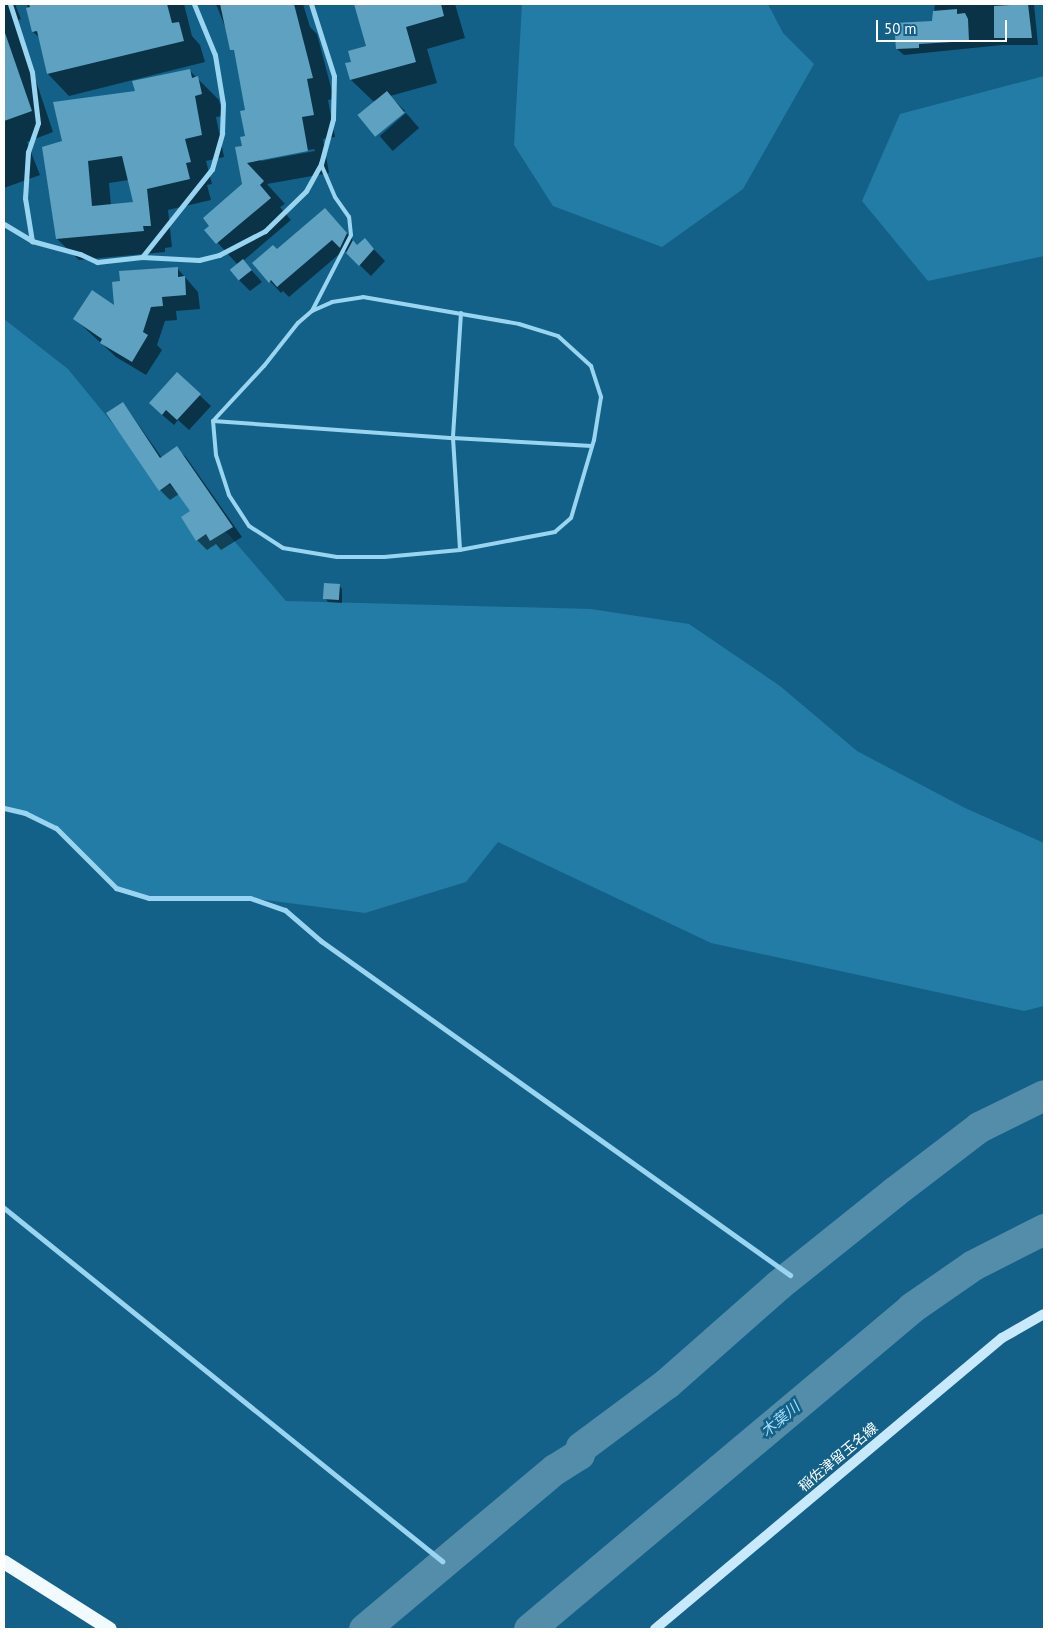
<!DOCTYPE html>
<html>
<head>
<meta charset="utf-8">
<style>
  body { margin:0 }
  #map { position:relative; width:1048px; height:1633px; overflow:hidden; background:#136188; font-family:"PT Sans","Noto Sans JP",sans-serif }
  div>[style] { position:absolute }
  .green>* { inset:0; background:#227ca6 }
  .shadow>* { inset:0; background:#0007; transform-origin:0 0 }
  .river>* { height:31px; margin:-15.5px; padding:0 15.5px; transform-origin:15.5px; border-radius:15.5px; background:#548daa }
  .building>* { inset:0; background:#5fa1c0; transform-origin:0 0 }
  .service>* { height:4px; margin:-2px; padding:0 2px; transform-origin:2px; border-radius:2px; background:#99d4f0 }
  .minor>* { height:5px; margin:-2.5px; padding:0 2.5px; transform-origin:2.5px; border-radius:2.5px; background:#99d4f0 }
  .secondary>* { height:10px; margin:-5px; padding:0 5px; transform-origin:5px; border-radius:5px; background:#c7e9fb }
  .trunk>* { height:14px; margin:-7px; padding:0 7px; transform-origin:7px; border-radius:7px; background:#f0faff }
  span { translate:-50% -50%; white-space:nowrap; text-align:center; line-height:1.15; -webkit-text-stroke:5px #136188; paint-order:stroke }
  .street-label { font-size:14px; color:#fff }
  .water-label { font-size:15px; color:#a5ddf7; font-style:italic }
  .frame { position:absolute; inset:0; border:5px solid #fff; pointer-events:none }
  .scale { position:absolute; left:876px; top:20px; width:131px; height:22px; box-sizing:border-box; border:2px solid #fff; border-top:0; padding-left:6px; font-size:15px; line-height:18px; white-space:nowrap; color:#fff; -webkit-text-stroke:4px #136188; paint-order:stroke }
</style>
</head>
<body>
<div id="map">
  <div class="green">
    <div style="clip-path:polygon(522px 4px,768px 4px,783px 33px,814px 64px,743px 189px,662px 247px,553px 206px,514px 145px)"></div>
    <div style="clip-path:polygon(1044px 76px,1044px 256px,928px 281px,862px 201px,900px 114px)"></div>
    <div style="clip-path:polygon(4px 319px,68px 369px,149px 468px,229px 535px,286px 601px,591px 609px,689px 624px,780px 686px,857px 751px,965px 808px,1044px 843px,1044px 1006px,1024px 1011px,711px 943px,498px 842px,466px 882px,365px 913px,250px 898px,149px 898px,116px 888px,56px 828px,25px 813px,4px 808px)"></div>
  </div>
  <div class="shadow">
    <div style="clip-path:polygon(4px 4px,15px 4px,21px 19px,16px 21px,53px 132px,27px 142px,40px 175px,4px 188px)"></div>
    <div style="clip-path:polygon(27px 4px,184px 4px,192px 36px,200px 45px,205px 62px,69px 96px,48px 74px,40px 38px,33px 32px)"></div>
    <div style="clip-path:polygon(evenodd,216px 4px,303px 4px,310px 27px,317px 34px,334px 99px,328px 100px,335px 137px,323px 139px,329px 173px,267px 184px,285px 204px,280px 207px,291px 220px,243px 261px,262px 282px,250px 291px,239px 280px,238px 265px,206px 230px,244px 184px,243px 147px,246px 137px,246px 111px,236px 54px,216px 4px,314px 149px,315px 151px,261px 161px,261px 159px,314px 149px)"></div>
    <div style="clip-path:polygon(355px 4px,455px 4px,465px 38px,427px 49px,437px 83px,390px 96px,405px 111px,377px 134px,378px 100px,373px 101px,351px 80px,353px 62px,367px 46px)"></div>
    <div style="clip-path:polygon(935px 4px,1034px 4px,1038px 45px,1002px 45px,904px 55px,897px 49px,933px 22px)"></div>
    <div style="clip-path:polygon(evenodd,190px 71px,219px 100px,223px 116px,216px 117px,224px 157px,206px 161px,212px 184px,207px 185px,211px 200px,168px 210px,172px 247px,165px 248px,165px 252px,79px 260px,57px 239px,63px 142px,136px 92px,190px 71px,129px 180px,135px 203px,111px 206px,109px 183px,129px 180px)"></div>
    <div style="left:406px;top:113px;width:20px;height:35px;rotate:49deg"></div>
    <div style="clip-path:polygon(325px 209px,358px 246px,365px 240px,385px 261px,371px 276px,344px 250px,289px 297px,283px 291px,281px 293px,253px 263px,277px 251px)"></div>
    <div style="clip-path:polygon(177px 268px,198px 292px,200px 309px,176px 311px,177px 320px,165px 321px,157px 345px,162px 350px,146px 375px,116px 357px,74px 318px,115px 308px)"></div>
    <div style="clip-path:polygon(177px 374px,211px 406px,189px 430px,178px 420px,174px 425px,161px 414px)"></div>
    <div style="clip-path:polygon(123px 403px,162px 458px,176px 448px,186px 457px,242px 537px,221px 550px,216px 544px,207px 550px,197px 540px,192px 512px,179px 494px,170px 500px,160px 490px,108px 413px)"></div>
    <div style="clip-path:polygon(339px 585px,342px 589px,342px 603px,328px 602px,325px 598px)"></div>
  </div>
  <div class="river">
    <div style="left:364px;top:1629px;width:249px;rotate:-40deg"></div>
    <div style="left:555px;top:1469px;width:28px;rotate:-32deg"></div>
    <div style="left:579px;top:1454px;width:7px;rotate:-74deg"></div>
    <div style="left:581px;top:1447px;width:107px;rotate:-36.7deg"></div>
    <div style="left:667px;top:1383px;width:148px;rotate:-41.4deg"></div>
    <div style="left:778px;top:1285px;width:149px;rotate:-38.7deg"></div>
    <div style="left:894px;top:1192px;width:107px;rotate:-37.4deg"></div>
    <div style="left:979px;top:1127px;width:72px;rotate:-26.2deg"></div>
    <div style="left:529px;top:1629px;width:499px;rotate:-40deg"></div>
    <div style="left:911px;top:1308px;width:75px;rotate:-34.7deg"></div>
    <div style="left:973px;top:1265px;width:80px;rotate:-26.9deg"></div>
  </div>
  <div class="building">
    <div style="clip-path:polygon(29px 4px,167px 4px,172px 23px,179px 22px,184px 41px,47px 74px,37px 31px,32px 32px,26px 8px,30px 7px)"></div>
    <div style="clip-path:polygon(220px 4px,294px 4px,313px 78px,307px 79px,314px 115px,302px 117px,308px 151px,247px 163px,264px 181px,260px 185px,271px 198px,216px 244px,204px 230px,209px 226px,203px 218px,242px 184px,235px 147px,242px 146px,240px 137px,245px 136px,240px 111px,245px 110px,234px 50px,230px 50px)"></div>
    <div style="clip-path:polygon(354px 4px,441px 4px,444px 16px,406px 27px,416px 62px,350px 80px,345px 63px,351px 62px,348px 51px,366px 46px)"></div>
    <div style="clip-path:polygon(1028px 4px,1032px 38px,994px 38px,994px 6px)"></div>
    <div style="clip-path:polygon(957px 9px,957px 14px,965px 13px,968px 19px,969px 41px,919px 44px,919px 48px,896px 49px,894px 23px,932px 21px,933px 11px)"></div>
    <div style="clip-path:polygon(4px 30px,32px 111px,4px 121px)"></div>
    <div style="clip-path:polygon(evenodd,190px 69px,192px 78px,198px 76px,202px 94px,195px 96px,202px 135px,185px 139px,191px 162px,186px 163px,190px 179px,147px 189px,151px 226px,143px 226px,144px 231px,56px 239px,42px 147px,62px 141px,53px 102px,135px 91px,132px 81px,190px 69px,122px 156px,133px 202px,92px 206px,88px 161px,122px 156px)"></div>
    <div style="left:387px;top:91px;width:28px;height:38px;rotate:51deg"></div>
    <div style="clip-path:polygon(325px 208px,347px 233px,340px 248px,332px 240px,277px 287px,271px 280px,269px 283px,252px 263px,273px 245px,277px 249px)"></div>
    <div style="clip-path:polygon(365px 238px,374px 249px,359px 266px,346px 253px,353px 240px,357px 245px)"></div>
    <div style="left:243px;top:259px;width:14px;height:17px;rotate:51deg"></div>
    <div style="clip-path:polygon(178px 267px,178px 277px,185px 276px,186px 295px,162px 297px,163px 306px,151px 307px,143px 332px,148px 335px,132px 362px,100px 343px,102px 339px,73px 319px,92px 290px,114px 305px,112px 282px,120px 281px,119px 271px)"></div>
    <div style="clip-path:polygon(177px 372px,201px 394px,177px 420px,166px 410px,162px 415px,149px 403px)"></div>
    <div style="clip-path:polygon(123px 402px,160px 458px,177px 446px,233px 527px,210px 541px,206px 534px,196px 541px,181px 517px,190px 511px,170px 483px,159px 491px,106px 413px)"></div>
    <div style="left:324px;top:583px;width:16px;height:16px;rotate:4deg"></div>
  </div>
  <div class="service">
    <div style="left:363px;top:297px;width:158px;rotate:9.8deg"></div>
    <div style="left:519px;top:324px;width:41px;rotate:17.1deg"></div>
    <div style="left:558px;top:336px;width:45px;rotate:42.3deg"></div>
    <div style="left:591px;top:366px;width:33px;rotate:72deg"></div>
    <div style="left:601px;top:397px;width:44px;rotate:99.2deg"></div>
    <div style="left:594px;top:440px;width:81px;rotate:106.4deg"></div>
    <div style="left:571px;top:518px;width:21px;rotate:139deg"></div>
    <div style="left:555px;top:532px;width:97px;rotate:169.3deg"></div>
    <div style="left:460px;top:550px;width:76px;rotate:174.7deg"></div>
    <div style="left:384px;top:557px;width:47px;rotate:180deg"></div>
    <div style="left:337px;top:557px;width:55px;rotate:-170.5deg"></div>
    <div style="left:283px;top:548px;width:40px;rotate:-147.1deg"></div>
    <div style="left:249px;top:526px;width:37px;rotate:-123deg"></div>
    <div style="left:229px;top:495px;width:42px;rotate:-108deg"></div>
    <div style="left:216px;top:455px;width:34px;rotate:-95deg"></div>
    <div style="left:213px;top:421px;width:75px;rotate:-47.2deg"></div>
    <div style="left:264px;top:366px;width:55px;rotate:-51.7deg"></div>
    <div style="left:298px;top:323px;width:18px;rotate:-41deg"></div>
    <div style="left:312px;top:311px;width:22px;rotate:-24deg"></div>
    <div style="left:332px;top:302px;width:31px;rotate:-9deg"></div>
    <div style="left:312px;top:311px;width:85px;rotate:-62.8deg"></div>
    <div style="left:351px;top:235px;width:18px;rotate:-96deg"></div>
    <div style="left:349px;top:217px;width:24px;rotate:-125deg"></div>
    <div style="left:335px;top:197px;width:36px;rotate:-113deg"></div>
    <div style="left:461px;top:313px;width:125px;rotate:93.7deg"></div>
    <div style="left:453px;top:438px;width:139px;rotate:3.3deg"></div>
    <div style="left:213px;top:421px;width:241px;rotate:4.1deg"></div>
    <div style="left:453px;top:438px;width:112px;rotate:86.4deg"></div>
  </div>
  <div class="minor">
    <div style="left:10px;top:4px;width:71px;rotate:72.1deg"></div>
    <div style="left:32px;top:72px;width:51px;rotate:83.3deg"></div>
    <div style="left:38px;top:123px;width:31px;rotate:109deg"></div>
    <div style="left:28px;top:152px;width:46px;rotate:93.7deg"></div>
    <div style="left:25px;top:198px;width:44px;rotate:80.8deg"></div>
    <div style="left:4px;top:224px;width:33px;rotate:31deg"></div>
    <div style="left:32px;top:241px;width:50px;rotate:15.2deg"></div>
    <div style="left:80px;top:254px;width:19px;rotate:25deg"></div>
    <div style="left:97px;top:262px;width:45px;rotate:-6.3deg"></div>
    <div style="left:142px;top:257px;width:57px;rotate:3deg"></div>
    <div style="left:199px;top:260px;width:21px;rotate:-14deg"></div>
    <div style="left:219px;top:255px;width:52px;rotate:-27.6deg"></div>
    <div style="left:265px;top:231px;width:57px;rotate:-44.3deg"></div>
    <div style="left:306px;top:191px;width:31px;rotate:-61deg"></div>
    <div style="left:321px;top:164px;width:47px;rotate:-75.1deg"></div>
    <div style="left:333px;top:119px;width:43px;rotate:-88.7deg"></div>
    <div style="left:334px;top:76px;width:76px;rotate:-107.7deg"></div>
    <div style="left:142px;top:257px;width:112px;rotate:-51.5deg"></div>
    <div style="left:212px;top:169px;width:37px;rotate:-74deg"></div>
    <div style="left:222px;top:133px;width:29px;rotate:-88deg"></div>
    <div style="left:223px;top:104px;width:50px;rotate:-99.3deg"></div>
    <div style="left:215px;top:55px;width:55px;rotate:-112.4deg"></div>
    <div style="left:4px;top:808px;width:22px;rotate:13deg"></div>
    <div style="left:25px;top:813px;width:34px;rotate:26deg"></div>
    <div style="left:56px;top:828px;width:85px;rotate:45deg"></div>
    <div style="left:116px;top:888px;width:34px;rotate:17deg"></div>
    <div style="left:149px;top:898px;width:101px"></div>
    <div style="left:250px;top:898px;width:37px;rotate:19deg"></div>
    <div style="left:285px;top:910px;width:48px;rotate:40.7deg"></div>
    <div style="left:321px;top:941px;width:576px;rotate:35.46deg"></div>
    <div style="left:4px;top:1208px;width:563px;rotate:38.87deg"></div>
  </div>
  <div class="secondary">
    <div style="left:655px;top:1629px;width:453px;rotate:-40deg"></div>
    <div style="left:1002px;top:1338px;width:48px;rotate:-29.7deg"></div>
  </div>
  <div class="trunk">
    <div style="left:4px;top:1562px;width:125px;rotate:32.3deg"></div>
  </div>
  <div class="street-label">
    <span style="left:838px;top:1457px;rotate:-40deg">稲佐津留玉名線</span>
  </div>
  <div class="water-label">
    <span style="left:780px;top:1419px;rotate:-40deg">木葉川</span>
  </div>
  <div class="frame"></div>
  <div class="scale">50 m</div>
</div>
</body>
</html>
